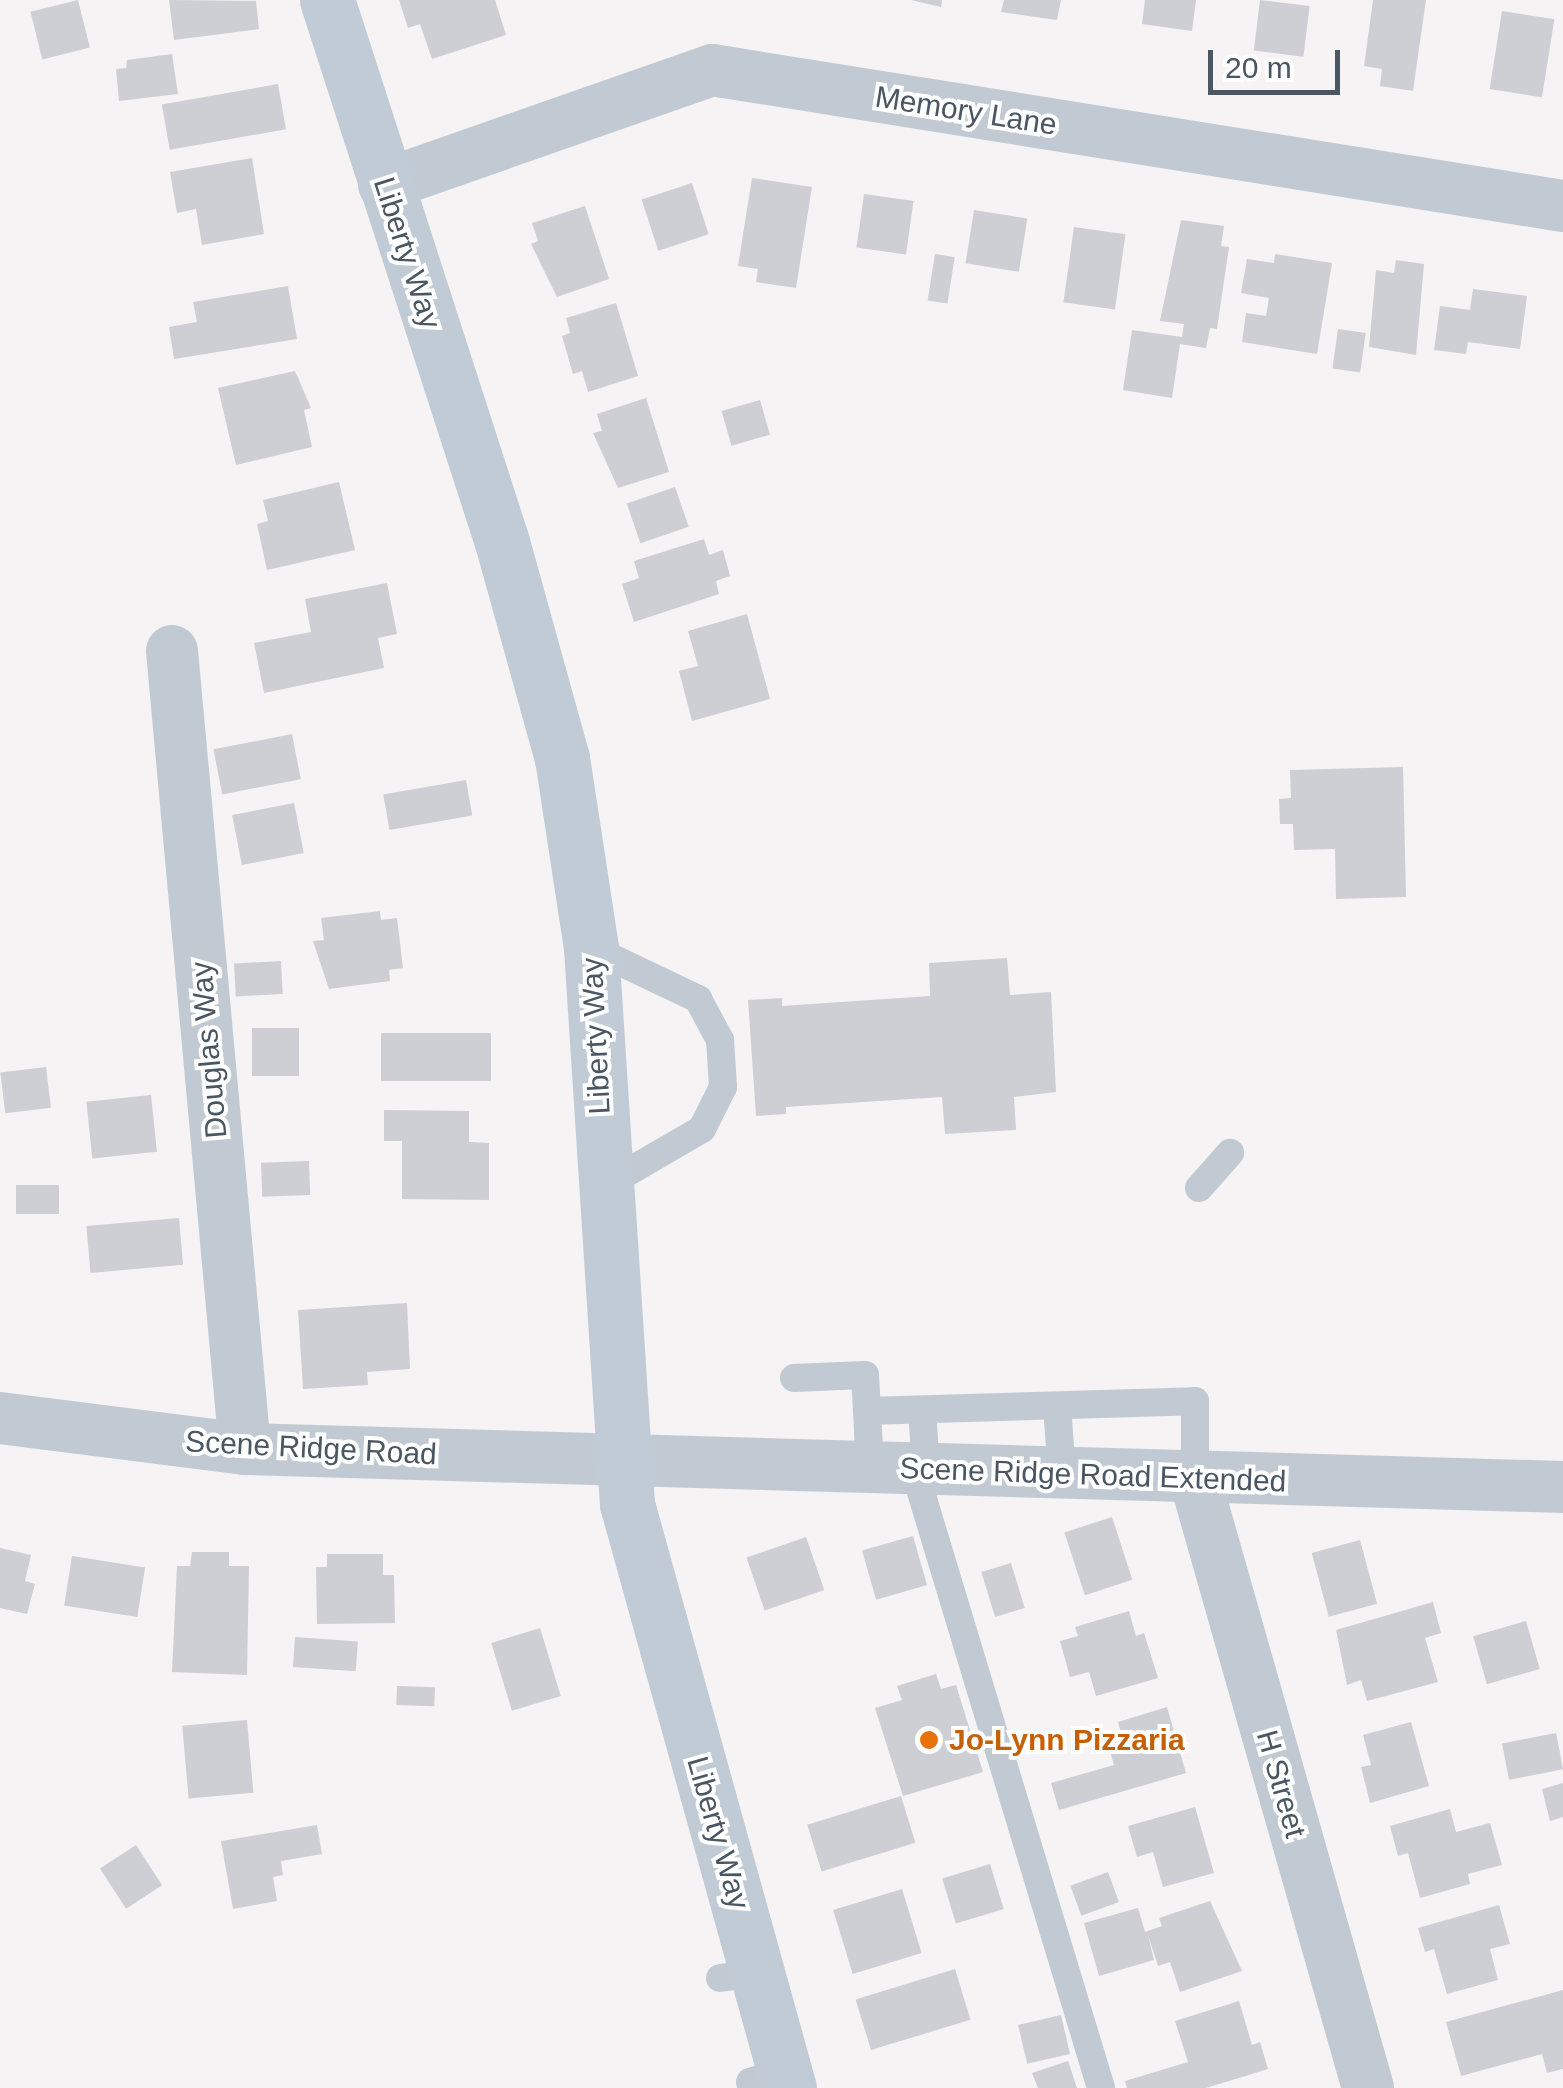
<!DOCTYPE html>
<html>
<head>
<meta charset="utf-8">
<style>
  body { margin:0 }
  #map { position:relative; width:1563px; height:2088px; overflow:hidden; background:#f5f3f3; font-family:Arial,sans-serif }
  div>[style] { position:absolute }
  .building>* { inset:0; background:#cdcfd5; transform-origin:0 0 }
  .lane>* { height:28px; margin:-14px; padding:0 14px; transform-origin:14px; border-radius:14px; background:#c1cad2 }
  .street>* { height:52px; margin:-26px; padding:0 26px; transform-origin:26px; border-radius:26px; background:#c1cad2 }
  .secondary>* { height:55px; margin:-27.5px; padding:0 27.5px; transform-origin:27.5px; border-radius:27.5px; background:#c1cbd6 }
  .dots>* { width:28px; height:28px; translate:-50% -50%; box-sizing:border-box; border:5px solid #fff; border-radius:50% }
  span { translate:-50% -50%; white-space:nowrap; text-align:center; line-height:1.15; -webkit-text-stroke:8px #fff; paint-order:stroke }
  .street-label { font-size:30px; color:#4a5661 }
  .food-label { font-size:30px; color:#c56008; font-weight:700 }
  .left { translate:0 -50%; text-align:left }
  .scale { position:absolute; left:1208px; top:50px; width:132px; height:45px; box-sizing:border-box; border:5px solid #4a5661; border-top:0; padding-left:12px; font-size:30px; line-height:35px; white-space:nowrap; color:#4a5661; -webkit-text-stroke:8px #fff; paint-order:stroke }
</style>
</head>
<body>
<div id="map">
  <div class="building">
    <div style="left:78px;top:0;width:49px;height:49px;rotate:76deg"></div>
    <div style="clip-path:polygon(169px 0,256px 1px,259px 29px,174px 40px)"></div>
    <div style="clip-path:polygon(399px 0,495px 0,506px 35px,432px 59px,420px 24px,408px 28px)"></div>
    <div style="clip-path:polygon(911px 0,942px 0,941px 7px)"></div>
    <div style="clip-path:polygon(1004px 0,1061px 0,1057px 20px,1001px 12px)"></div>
    <div style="clip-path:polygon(1145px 0,1196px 0,1192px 31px,1142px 24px)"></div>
    <div style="left:1260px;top:0;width:50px;height:51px;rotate:7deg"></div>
    <div style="clip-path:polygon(1373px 0,1426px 0,1413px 91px,1380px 86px,1382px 69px,1364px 66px)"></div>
    <div style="left:1502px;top:11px;width:53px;height:79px;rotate:9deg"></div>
    <div style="clip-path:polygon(172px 54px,178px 94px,119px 101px,116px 69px,126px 68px,127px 60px)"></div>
    <div style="left:278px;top:84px;width:46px;height:118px;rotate:80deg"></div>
    <div style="clip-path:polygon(252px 158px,264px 234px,202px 245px,196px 209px,177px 213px,170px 172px)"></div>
    <div style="clip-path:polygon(752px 178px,812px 187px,796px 288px,756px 282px,758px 269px,738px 266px)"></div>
    <div style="left:692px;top:183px;width:54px;height:53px;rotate:72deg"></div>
    <div style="left:864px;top:194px;width:50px;height:54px;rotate:8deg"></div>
    <div style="clip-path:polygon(585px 206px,609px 279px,557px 297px,531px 244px,538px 241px,532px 223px)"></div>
    <div style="left:974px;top:210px;width:54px;height:54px;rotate:9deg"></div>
    <div style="clip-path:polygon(1181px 220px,1224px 226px,1221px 246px,1229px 247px,1217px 329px,1210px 328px,1206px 348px,1180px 344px,1172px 398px,1123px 390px,1132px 330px,1182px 337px,1184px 324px,1160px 321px)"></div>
    <div style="left:1074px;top:227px;width:52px;height:76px;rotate:8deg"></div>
    <div style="left:935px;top:254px;width:20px;height:47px;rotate:9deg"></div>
    <div style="clip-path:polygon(1275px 254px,1332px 263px,1317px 354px,1242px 342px,1246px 313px,1266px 316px,1269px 298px,1241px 293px,1247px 259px,1274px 263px)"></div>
    <div style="clip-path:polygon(1396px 260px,1424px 264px,1416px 355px,1369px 347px,1376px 270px,1394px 273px)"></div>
    <div style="clip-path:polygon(288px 286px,297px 339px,174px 359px,169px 327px,197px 322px,193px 302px)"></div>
    <div style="clip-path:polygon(1473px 289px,1527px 296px,1520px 349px,1468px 342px,1466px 354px,1434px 350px,1440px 306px,1470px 310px)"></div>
    <div style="clip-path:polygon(616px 303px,638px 376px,588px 392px,582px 371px,573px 374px,562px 336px,570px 333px,566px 318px)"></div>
    <div style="left:1338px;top:329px;width:28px;height:40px;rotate:8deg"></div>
    <div style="clip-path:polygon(295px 371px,311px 408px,304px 410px,312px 447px,236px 465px,218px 388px)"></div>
    <div style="clip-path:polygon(646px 398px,669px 472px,618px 488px,593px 433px,602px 431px,597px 414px)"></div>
    <div style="left:760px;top:400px;width:36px;height:40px;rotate:74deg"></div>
    <div style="clip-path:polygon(339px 482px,355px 550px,267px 570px,257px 524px,268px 521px,263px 500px)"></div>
    <div style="left:675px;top:487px;width:42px;height:51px;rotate:71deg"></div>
    <div style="clip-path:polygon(704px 539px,709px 555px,723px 550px,730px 576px,716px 581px,719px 594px,634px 622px,622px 584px,639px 578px,634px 561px)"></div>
    <div style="clip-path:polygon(387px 583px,397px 634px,378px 638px,384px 668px,264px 693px,254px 643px,311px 632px,305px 599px)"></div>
    <div style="clip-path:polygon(747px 614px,770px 699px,692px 721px,679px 671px,698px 666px,688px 631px)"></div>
    <div style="left:292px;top:734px;width:46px;height:80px;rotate:79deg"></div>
    <div style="clip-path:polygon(1403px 767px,1406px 897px,1336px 899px,1335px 849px,1294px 850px,1293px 824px,1280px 824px,1279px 799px,1291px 798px,1290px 770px)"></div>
    <div style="left:466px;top:780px;width:36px;height:84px;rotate:80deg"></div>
    <div style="left:294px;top:803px;width:51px;height:63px;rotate:79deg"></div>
    <div style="clip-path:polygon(380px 911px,381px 920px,397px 918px,403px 968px,389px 970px,390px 981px,329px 989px,313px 941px,324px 940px,321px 918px)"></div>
    <div style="clip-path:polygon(1007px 958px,1010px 995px,1051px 992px,1056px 1092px,1014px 1097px,1016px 1130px,945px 1134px,942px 1097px,786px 1107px,786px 1114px,756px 1116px,748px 1000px,782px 998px,782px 1006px,930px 996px,929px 963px)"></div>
    <div style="left:281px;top:961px;width:33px;height:47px;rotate:87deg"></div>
    <div style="left:252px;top:1028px;width:47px;height:48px"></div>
    <div style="left:381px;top:1033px;width:110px;height:48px"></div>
    <div style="left:46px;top:1067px;width:41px;height:46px;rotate:83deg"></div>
    <div style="left:151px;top:1095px;width:57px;height:65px;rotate:84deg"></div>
    <div style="clip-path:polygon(384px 1110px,469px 1111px,469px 1142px,489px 1143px,489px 1200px,402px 1199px,402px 1141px,384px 1141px)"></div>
    <div style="left:309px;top:1161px;width:34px;height:48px;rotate:88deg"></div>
    <div style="left:59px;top:1185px;width:29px;height:43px;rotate:90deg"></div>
    <div style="left:179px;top:1218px;width:47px;height:93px;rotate:85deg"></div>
    <div style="clip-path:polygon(407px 1303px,410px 1369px,367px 1372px,368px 1385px,303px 1389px,298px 1310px)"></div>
    <div style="left:1112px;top:1517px;width:66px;height:50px;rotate:72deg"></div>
    <div style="left:913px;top:1536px;width:51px;height:53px;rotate:74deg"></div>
    <div style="left:806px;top:1537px;width:56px;height:63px;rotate:71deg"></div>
    <div style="left:1360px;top:1540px;width:66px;height:50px;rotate:75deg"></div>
    <div style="clip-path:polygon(0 1548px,31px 1555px,25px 1581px,35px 1584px,27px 1614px,0 1608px)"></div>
    <div style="clip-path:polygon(192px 1552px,229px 1552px,229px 1566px,249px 1566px,247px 1675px,172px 1672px,177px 1566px,190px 1566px)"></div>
    <div style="clip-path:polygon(327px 1554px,383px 1554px,383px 1575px,394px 1575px,395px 1623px,317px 1624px,316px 1567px,327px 1567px)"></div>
    <div style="left:72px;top:1556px;width:74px;height:50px;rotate:9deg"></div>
    <div style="left:1011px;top:1563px;width:47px;height:31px;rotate:73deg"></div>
    <div style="clip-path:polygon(1433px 1602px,1441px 1633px,1425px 1638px,1438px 1682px,1367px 1701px,1361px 1680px,1347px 1685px,1336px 1630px)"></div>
    <div style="clip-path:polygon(1129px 1611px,1136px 1636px,1144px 1633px,1158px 1678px,1096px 1696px,1089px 1672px,1070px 1677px,1060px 1641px,1078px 1636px,1075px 1627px)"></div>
    <div style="left:1526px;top:1621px;width:50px;height:55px;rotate:74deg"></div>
    <div style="left:540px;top:1628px;width:71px;height:51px;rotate:73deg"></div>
    <div style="left:295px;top:1637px;width:63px;height:30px;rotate:4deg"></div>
    <div style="clip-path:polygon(936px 1674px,941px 1689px,956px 1685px,983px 1772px,903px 1796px,875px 1708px,902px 1700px,897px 1686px)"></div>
    <div style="left:397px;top:1686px;width:38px;height:19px;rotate:2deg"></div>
    <div style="clip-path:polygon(1167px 1707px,1186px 1773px,1059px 1810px,1051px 1783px,1114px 1765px,1107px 1741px,1122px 1736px,1118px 1722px)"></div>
    <div style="left:247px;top:1720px;width:73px;height:65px;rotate:85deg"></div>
    <div style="clip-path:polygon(1411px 1722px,1429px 1786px,1370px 1803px,1361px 1767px,1371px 1765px,1363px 1735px)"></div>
    <div style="left:1556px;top:1733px;width:37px;height:55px;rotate:79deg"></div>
    <div style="clip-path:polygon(1563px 1783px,1563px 1817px,1550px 1821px,1542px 1789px)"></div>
    <div style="left:901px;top:1796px;width:49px;height:98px;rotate:73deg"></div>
    <div style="clip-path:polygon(1195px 1807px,1214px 1873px,1163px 1887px,1153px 1852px,1137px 1857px,1128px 1826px)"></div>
    <div style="clip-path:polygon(1450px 1809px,1456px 1832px,1490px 1823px,1502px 1865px,1468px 1874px,1470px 1884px,1420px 1898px,1408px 1853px,1398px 1856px,1390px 1826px)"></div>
    <div style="clip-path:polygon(317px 1825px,322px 1854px,281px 1861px,283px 1875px,273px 1877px,277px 1901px,233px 1909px,221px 1841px)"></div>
    <div style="left:136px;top:1845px;width:48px;height:43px;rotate:57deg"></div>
    <div style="left:990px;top:1864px;width:47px;height:50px;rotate:73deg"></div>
    <div style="left:1108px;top:1872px;width:32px;height:40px;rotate:70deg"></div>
    <div style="left:902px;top:1889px;width:67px;height:72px;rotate:73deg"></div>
    <div style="clip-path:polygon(1210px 1901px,1242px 1971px,1180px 1992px,1170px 1962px,1158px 1966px,1148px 1935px,1154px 1960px,1099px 1976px,1084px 1923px,1138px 1908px,1145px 1932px,1162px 1926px,1159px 1918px)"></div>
    <div style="clip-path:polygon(1499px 1905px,1510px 1944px,1490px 1949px,1498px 1980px,1447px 1994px,1434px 1949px,1425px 1952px,1418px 1928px)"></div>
    <div style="left:955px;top:1969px;width:53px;height:104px;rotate:73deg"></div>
    <div style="clip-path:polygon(1563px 1990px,1563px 2069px,1547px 2073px,1542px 2054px,1461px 2076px,1446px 2022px)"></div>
    <div style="clip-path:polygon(1239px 2001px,1252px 2045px,1260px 2042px,1268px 2069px,1206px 2088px,1127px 2088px,1125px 2081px,1188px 2062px,1175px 2021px)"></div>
    <div style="left:1061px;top:2015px;width:40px;height:44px;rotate:77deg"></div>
    <div style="clip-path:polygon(1068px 2061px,1077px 2088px,1038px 2088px,1032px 2073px)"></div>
  </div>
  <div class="lane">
    <div style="left:591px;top:948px;width:119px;rotate:25.5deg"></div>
    <div style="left:698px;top:999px;width:47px;rotate:61.8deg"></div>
    <div style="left:720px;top:1040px;width:47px;rotate:86.3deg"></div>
    <div style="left:723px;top:1087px;width:47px;rotate:116.6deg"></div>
    <div style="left:702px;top:1129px;width:113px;rotate:149.8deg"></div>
    <div style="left:1199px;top:1188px;width:47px;rotate:-48.5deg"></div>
    <div style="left:794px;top:1378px;width:71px;rotate:-2.4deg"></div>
    <div style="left:865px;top:1375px;width:92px;rotate:86.9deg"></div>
    <div style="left:1057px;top:1406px;width:68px;rotate:85.8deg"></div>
    <div style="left:922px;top:1410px;width:59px;rotate:86.1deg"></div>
    <div style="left:867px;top:1411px;width:328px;rotate:-1.7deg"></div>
    <div style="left:1195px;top:1401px;width:78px;rotate:90deg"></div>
    <div style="left:914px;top:1469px;width:647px;rotate:73.19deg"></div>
    <div style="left:720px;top:1978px;width:37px;rotate:-8deg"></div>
    <div style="left:750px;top:2082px;width:37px;rotate:-17deg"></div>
  </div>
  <div class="street">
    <div style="left:384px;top:185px;width:348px;rotate:-19.3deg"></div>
    <div style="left:712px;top:70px;width:862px;rotate:9.08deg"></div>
    <div style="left:172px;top:651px;width:801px;rotate:84.77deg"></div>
    <div style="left:0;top:1418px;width:247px;rotate:7.2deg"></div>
    <div style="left:245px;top:1449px;width:1319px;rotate:1.65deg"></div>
    <div style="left:1195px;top:1479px;width:633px;rotate:74.14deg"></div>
  </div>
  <div class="secondary">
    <div style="left:327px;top:0;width:570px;rotate:72.11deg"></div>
    <div style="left:502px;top:542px;width:224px;rotate:74.5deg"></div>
    <div style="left:562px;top:758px;width:192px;rotate:81.3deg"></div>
    <div style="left:591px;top:948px;width:557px;rotate:86.3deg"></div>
    <div style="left:627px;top:1504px;width:606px;rotate:74.5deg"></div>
  </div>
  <div class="dots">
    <div style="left:929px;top:1740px;background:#e8710a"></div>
  </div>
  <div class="street-label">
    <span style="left:966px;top:111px;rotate:9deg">Memory Lane</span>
    <span style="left:407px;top:253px;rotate:72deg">Liberty Way</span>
    <span style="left:596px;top:1036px;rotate:-93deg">Liberty Way</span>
    <span style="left:209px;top:1050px;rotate:-95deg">Douglas Way</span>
    <span style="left:311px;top:1448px;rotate:3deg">Scene Ridge Road</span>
    <span style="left:1093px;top:1475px;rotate:2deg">Scene Ridge Road Extended</span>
    <span style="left:1281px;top:1784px;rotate:74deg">H Street</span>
    <span style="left:718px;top:1833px;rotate:74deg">Liberty Way</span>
  </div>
  <div class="food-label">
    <span class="left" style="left:949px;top:1740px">Jo-Lynn Pizzaria</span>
  </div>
  <div class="scale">20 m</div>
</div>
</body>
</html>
